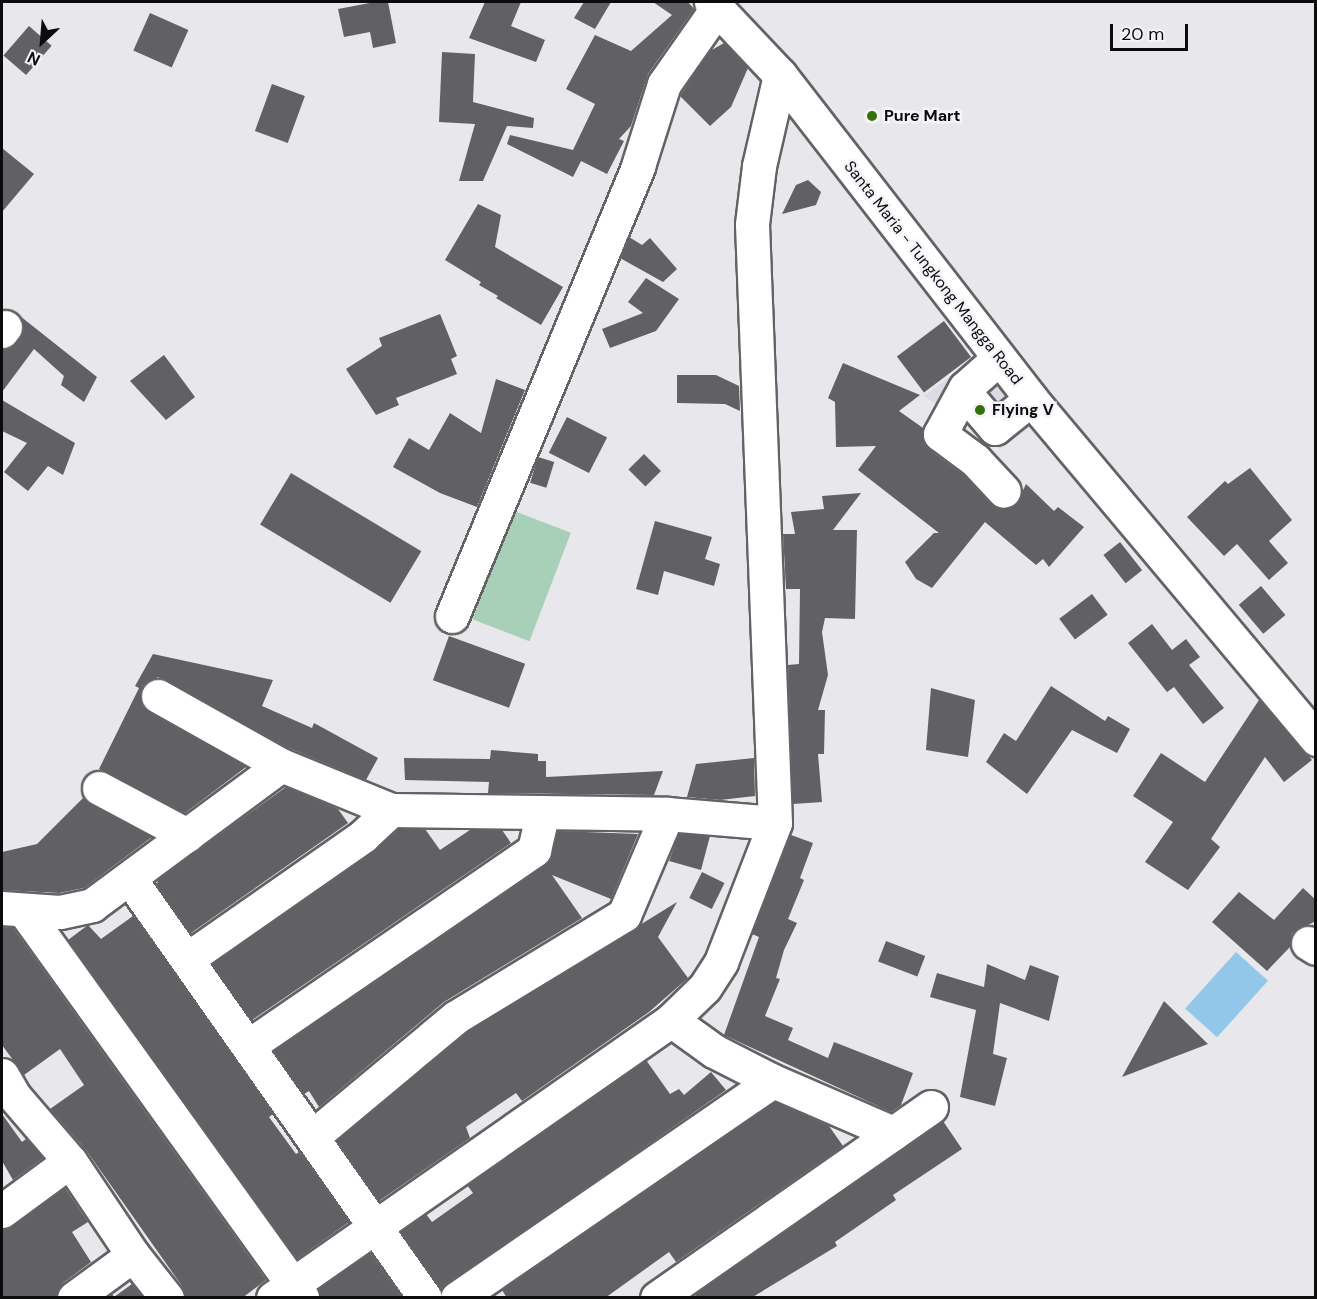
<!DOCTYPE html>
<html>
<head>
<meta charset="utf-8">
<style>
  body { margin:0 }
  #map { position:relative; width:1317px; height:1299px; overflow:hidden; background:#e8e7eb; font-family:"DM Sans",sans-serif }
  div>[style] { position:absolute }
  .built>* { inset:0; background:#dcdae5 }
  .green>* { inset:0; background:#a8d0b9; transform-origin:0 0 }
  .water>* { inset:0; background:#93c7e9; transform-origin:0 0 }
  .building>* { inset:0; background:#616064; transform-origin:0 0 }
  .roads { filter:drop-shadow(2px 0 #636265) drop-shadow(-2px 0 #636265) drop-shadow(0 2px #636265) drop-shadow(0 -2px #636265) }
  .minor>* { height:33px; margin:-16.5px; padding:0 16.5px; transform-origin:16.5px; border-radius:16.5px; background:#fff }
  .major>* { height:33px; margin:-16.5px; padding:0 16.5px; transform-origin:16.5px; border-radius:16.5px; background:#fff }
  .dots>* { width:16px; height:16px; translate:-50% -50%; box-sizing:border-box; border:3px solid #f5f5f9; border-radius:50% }
  span { translate:-50% -50%; white-space:nowrap; text-align:center; line-height:1.15; -webkit-text-stroke:5px #f5f5f9; paint-order:stroke }
  .poi-label { font-size:16px; color:#0c0c0d; font-weight:700 }
  .left { translate:0 -50%; text-align:left }
  .street-label { font-size:16px; color:#0c0c0d }
  .frame { position:absolute; inset:0; border:3px solid #0c0c0d; pointer-events:none }
  .north { position:absolute; left:12px; top:12px; width:60px; height:60px; -webkit-text-stroke:4px #f5f5f9; paint-order:stroke; rotate:206deg; font-size:16px; font-weight:700; line-height:24px; text-align:center; color:#0c0c0d }
  .north::after { content:''; display:block; margin:auto; width:21px; height:27px; background:#0c0c0d; clip-path:polygon(50% 0,100% 100%,50% 72%,0 100%) }
  .scale { position:absolute; left:1110px; top:24px; width:78px; height:27px; box-sizing:border-box; border:3px solid #0c0c0d; border-top:0; padding-left:8px; font-size:18px; line-height:21px; white-space:nowrap; color:#0c0c0d; -webkit-text-stroke:4px #f5f5f9; paint-order:stroke }
</style>
</head>
<body>
<div id="map">
  <div class="built">
    <div style="clip-path:polygon(976px 358px,1031px 426px,1000px 449px,924px 396px)"></div>
  </div>
  <div class="green">
    <div style="left:514px;top:511px;width:61px;height:116px;rotate:21deg"></div>
  </div>
  <div class="water">
    <div style="left:1236px;top:952px;width:43px;height:76px;rotate:42deg"></div>
  </div>
  <div class="building">
    <div style="clip-path:polygon(375px 2px,388px 2px,396px 43px,373px 48px,370px 32px,344px 37px,338px 9px)"></div>
    <div style="clip-path:polygon(485px 2px,521px 2px,511px 26px,545px 40px,536px 62px,469px 38px)"></div>
    <div style="clip-path:polygon(584px 2px,611px 2px,595px 29px,574px 18px)"></div>
    <div style="clip-path:polygon(653px 2px,688px 2px,694px 9px,648px 74px,631px 126px,619px 139px,624px 141px,607px 174px,581px 161px,573px 177px,507px 144px,510px 135px,573px 150px,595px 104px,566px 89px,595px 35px,631px 51px,672px 15px)"></div>
    <div style="left:150px;top:13px;width:42px;height:41px;rotate:24deg"></div>
    <div style="left:29px;top:26px;width:30px;height:39px;rotate:41deg"></div>
    <div style="clip-path:polygon(724px 43px,748px 68px,731px 107px,710px 126px,680px 96px,710px 51px)"></div>
    <div style="clip-path:polygon(442px 52px,475px 54px,473px 102px,534px 118px,533px 128px,507px 126px,483px 181px,459px 181px,475px 124px,439px 122px)"></div>
    <div style="left:272px;top:84px;width:35px;height:50px;rotate:20deg"></div>
    <div style="clip-path:polygon(2px 148px,34px 174px,2px 212px)"></div>
    <div style="clip-path:polygon(808px 180px,821px 192px,816px 205px,782px 214px,796px 185px)"></div>
    <div style="clip-path:polygon(478px 204px,501px 215px,495px 247px,563px 287px,541px 325px,496px 298px,498px 296px,479px 285px,481px 282px,445px 260px)"></div>
    <div style="clip-path:polygon(629px 237px,642px 245px,650px 238px,677px 269px,663px 282px,620px 258px)"></div>
    <div style="clip-path:polygon(646px 278px,679px 299px,656px 331px,610px 348px,602px 329px,643px 313px,628px 302px)"></div>
    <div style="clip-path:polygon(440px 314px,457px 356px,451px 359px,457px 374px,396px 398px,399px 405px,376px 415px,346px 369px,382px 346px,379px 338px)"></div>
    <div style="clip-path:polygon(20px 316px,97px 377px,84px 402px,61px 385px,64px 376px,34px 349px,2px 392px,2px 349px,10px 348px,20px 338px,24px 329px)"></div>
    <div style="left:944px;top:321px;width:45px;height:59px;rotate:53deg"></div>
    <div style="clip-path:polygon(164px 355px,195px 397px,166px 420px,130px 381px)"></div>
    <div style="clip-path:polygon(843px 363px,920px 395px,899px 411px,923px 428px,923px 442px,928px 449px,962px 474px,991px 504px,999px 509px,1016px 505px,1026px 484px,1054px 511px,1058px 507px,1084px 527px,1049px 567px,1043px 559px,1036px 565px,985px 522px,932px 588px,916px 579px,905px 562px,934px 533px,939px 533px,858px 470px,876px 446px,836px 447px,835px 402px,828px 398px)"></div>
    <div style="clip-path:polygon(677px 375px,716px 375px,739px 386px,740px 411px,725px 404px,677px 403px)"></div>
    <div style="clip-path:polygon(496px 379px,525px 390px,477px 507px,440px 493px,393px 467px,409px 438px,429px 450px,450px 413px,481px 433px)"></div>
    <div style="clip-path:polygon(2px 400px,75px 443px,63px 475px,48px 466px,28px 491px,4px 472px,27px 443px,2px 431px)"></div>
    <div style="left:567px;top:417px;width:45px;height:40px;rotate:27deg"></div>
    <div style="left:644px;top:454px;width:24px;height:22px;rotate:45deg"></div>
    <div style="left:538px;top:457px;width:17px;height:27px;rotate:17deg"></div>
    <div style="clip-path:polygon(1250px 468px,1292px 520px,1269px 541px,1288px 563px,1269px 580px,1237px 544px,1224px 556px,1187px 517px,1225px 481px,1228px 484px)"></div>
    <div style="left:291px;top:473px;width:152px;height:60px;rotate:31deg"></div>
    <div style="clip-path:polygon(861px 493px,833px 530px,857px 530px,855px 619px,825px 618px,822px 632px,828px 675px,818px 710px,825px 710px,824px 754px,818px 754px,822px 802px,793px 804px,788px 665px,799px 664px,800px 589px,786px 589px,783px 534px,795px 534px,791px 512px,824px 509px,822px 496px)"></div>
    <div style="clip-path:polygon(655px 521px,712px 537px,705px 559px,720px 564px,714px 586px,664px 571px,658px 595px,636px 589px)"></div>
    <div style="left:1120px;top:542px;width:36px;height:21px;rotate:52deg"></div>
    <div style="left:1261px;top:586px;width:38px;height:29px;rotate:50deg"></div>
    <div style="left:1092px;top:594px;width:26px;height:41px;rotate:53deg"></div>
    <div style="clip-path:polygon(1152px 624px,1172px 650px,1186px 639px,1200px 657px,1189px 665px,1224px 708px,1203px 724px,1174px 687px,1167px 692px,1128px 643px)"></div>
    <div style="left:449px;top:636px;width:81px;height:47px;rotate:20deg"></div>
    <div style="clip-path:polygon(153px 654px,273px 680px,262px 706px,312px 728px,314px 723px,378px 758px,366px 780px,289px 748px,158px 677px,142px 686px,142px 706px,246px 767px,185px 813px,99px 769px,139px 688px,135px 686px)"></div>
    <div style="clip-path:polygon(1051px 686px,1105px 721px,1108px 716px,1130px 729px,1117px 753px,1072px 730px,1027px 794px,986px 762px,1004px 733px,1016px 741px)"></div>
    <div style="clip-path:polygon(931px 688px,975px 700px,968px 757px,926px 750px)"></div>
    <div style="clip-path:polygon(1259px 700px,1312px 760px,1284px 782px,1265px 757px,1211px 839px,1220px 847px,1188px 890px,1145px 862px,1173px 822px,1133px 796px,1161px 753px,1205px 782px)"></div>
    <div style="clip-path:polygon(491px 750px,538px 754px,538px 761px,546px 761px,546px 777px,663px 771px,654px 795px,488px 793px,489px 782px,405px 780px,404px 758px,490px 759px)"></div>
    <div style="clip-path:polygon(754px 758px,755px 796px,720px 800px,687px 797px,696px 764px)"></div>
    <div style="clip-path:polygon(286px 787px,338px 809px,348px 823px,191px 933px,157px 885px,158px 879px)"></div>
    <div style="clip-path:polygon(83px 798px,152px 837px,84px 888px,59px 893px,2px 890px,2px 852px,37px 844px)"></div>
    <div style="clip-path:polygon(398px 829px,425px 829px,440px 850px,470px 830px,502px 830px,511px 843px,252px 1020px,213px 964px,374px 851px)"></div>
    <div style="clip-path:polygon(558px 831px,638px 834px,611px 899px,552px 875px,582px 918px,444px 1002px,319px 1107px,309px 1091px,304px 1094px,274px 1051px,545px 865px,552px 854px)"></div>
    <div style="clip-path:polygon(679px 834px,710px 836px,701px 870px,669px 861px)"></div>
    <div style="clip-path:polygon(791px 835px,813px 843px,800px 878px,804px 880px,788px 919px,797px 923px,784px 950px,776px 978px,780px 979px,765px 1016px,793px 1028px,788px 1040px,828px 1058px,834px 1042px,913px 1073px,901px 1105px,891px 1112px,724px 1035px,759px 937px,752px 934px)"></div>
    <div style="left:702px;top:872px;width:25px;height:29px;rotate:26deg"></div>
    <div style="clip-path:polygon(1303px 888px,1316px 900px,1316px 921px,1292px 933px,1290px 947px,1267px 971px,1212px 922px,1239px 892px,1274px 920px)"></div>
    <div style="clip-path:polygon(677px 902px,658px 937px,688px 978px,649px 1012px,522px 1101px,516px 1093px,466px 1127px,470px 1138px,379px 1201px,337px 1141px,467px 1032px)"></div>
    <div style="clip-path:polygon(133px 916px,273px 1114px,269px 1117px,296px 1154px,299px 1152px,349px 1222px,297px 1259px,68px 940px,88px 925px,101px 939px)"></div>
    <div style="clip-path:polygon(2px 927px,13px 928px,266px 1280px,242px 1298px,185px 1298px,182px 1286px,86px 1150px,50px 1109px,84px 1085px,60px 1049px,24px 1075px,2px 1045px)"></div>
    <div style="left:886px;top:941px;width:42px;height:22px;rotate:21deg"></div>
    <div style="clip-path:polygon(987px 964px,1025px 980px,1030px 965px,1059px 976px,1049px 1021px,1000px 1003px,993px 1054px,1007px 1058px,995px 1106px,960px 1097px,976px 1010px,930px 997px,937px 973px,984px 987px)"></div>
    <div style="clip-path:polygon(1164px 1001px,1208px 1044px,1122px 1077px)"></div>
    <div style="clip-path:polygon(646px 1060px,670px 1094px,679px 1089px,684px 1095px,711px 1072px,726px 1090px,441px 1289px,401px 1231px,426px 1214px,432px 1222px,473px 1193px,467px 1185px)"></div>
    <div style="clip-path:polygon(775px 1102px,829px 1126px,843px 1146px,676px 1262px,669px 1252px,605px 1298px,507px 1298px,502px 1290px)"></div>
    <div style="clip-path:polygon(2px 1114px,22px 1142px,26px 1139px,43px 1158px,13px 1180px,2px 1161px)"></div>
    <div style="clip-path:polygon(943px 1121px,962px 1149px,893px 1195px,896px 1200px,835px 1242px,837px 1246px,751px 1298px,697px 1298px,695px 1294px)"></div>
    <div style="clip-path:polygon(65px 1188px,88px 1222px,72px 1232px,91px 1262px,63px 1283px,56px 1298px,2px 1298px,2px 1229px,13px 1226px)"></div>
    <div style="clip-path:polygon(370px 1253px,402px 1298px,321px 1298px,318px 1289px)"></div>
    <div style="clip-path:polygon(132px 1284px,143px 1298px,107px 1298px,112px 1294px,114px 1297px)"></div>
  </div>
  <div class="roads">
    <div class="minor">
      <div style="left:2px;top:331px;width:5px;rotate:-53deg"></div>
      <div style="left:999px;top:358px;width:45px;rotate:138.6deg"></div>
      <div style="left:965px;top:388px;width:5px;rotate:90deg"></div>
      <div style="left:965px;top:393px;width:46px;rotate:49.4deg"></div>
      <div style="left:995px;top:428px;width:46px;rotate:-38.9deg"></div>
      <div style="left:964px;top:390px;width:50px;rotate:118.6deg"></div>
      <div style="left:940px;top:434px;width:44px;rotate:36.6deg"></div>
      <div style="left:975px;top:460px;width:42px;rotate:46.9deg"></div>
      <div style="left:452px;top:616px;width:487px;rotate:-67.5deg"></div>
      <div style="left:638px;top:166px;width:86px;rotate:-72.4deg"></div>
      <div style="left:664px;top:84px;width:94px;rotate:-55deg"></div>
      <div style="left:158px;top:696px;width:141px;rotate:29.3deg"></div>
      <div style="left:99px;top:788px;width:100px;rotate:28.1deg"></div>
      <div style="left:130px;top:879px;width:512px;rotate:54.85deg"></div>
      <div style="left:2px;top:908px;width:58px;rotate:3.9deg"></div>
      <div style="left:60px;top:912px;width:33px;rotate:-12deg"></div>
      <div style="left:92px;top:905px;width:235px;rotate:-36.5deg"></div>
      <div style="left:281px;top:765px;width:119px;rotate:22.2deg"></div>
      <div style="left:391px;top:810px;width:276px;rotate:0.8deg"></div>
      <div style="left:667px;top:814px;width:108px;rotate:4.8deg"></div>
      <div style="left:25px;top:912px;width:475px;rotate:54.3deg"></div>
      <div style="left:1308px;top:943px;width:9px;rotate:32deg"></div>
      <div style="left:187px;top:959px;width:215px;rotate:-34.9deg"></div>
      <div style="left:363px;top:836px;width:38px;rotate:-43deg"></div>
      <div style="left:671px;top:1020px;width:53px;rotate:35.8deg"></div>
      <div style="left:714px;top:1051px;width:66px;rotate:27deg"></div>
      <div style="left:773px;top:1081px;width:131px;rotate:23.4deg"></div>
      <div style="left:248px;top:1046px;width:347px;rotate:-34.4deg"></div>
      <div style="left:534px;top:850px;width:39px;rotate:-77deg"></div>
      <div style="left:2px;top:1075px;width:24px;rotate:60deg"></div>
      <div style="left:14px;top:1096px;width:86px;rotate:49.3deg"></div>
      <div style="left:70px;top:1161px;width:113px;rotate:56.2deg"></div>
      <div style="left:133px;top:1255px;width:55px;rotate:51.7deg"></div>
      <div style="left:312px;top:1137px;width:187px;rotate:-39.8deg"></div>
      <div style="left:456px;top:1017px;width:197px;rotate:-31.3deg"></div>
      <div style="left:624px;top:915px;width:110px;rotate:-66.9deg"></div>
      <div style="left:2px;top:1211px;width:84px;rotate:-36.3deg"></div>
      <div style="left:74px;top:1298px;width:73px;rotate:-36.1deg"></div>
      <div style="left:273px;top:1298px;width:485px;rotate:-34.9deg"></div>
      <div style="left:671px;top:1020px;width:47px;rotate:-44.1deg"></div>
      <div style="left:705px;top:987px;width:30px;rotate:-57deg"></div>
      <div style="left:721px;top:962px;width:149px;rotate:-68.8deg"></div>
      <div style="left:775px;top:823px;width:599px;rotate:-92.2deg"></div>
      <div style="left:752px;top:224px;width:58px;rotate:-83.1deg"></div>
      <div style="left:759px;top:166px;width:93px;rotate:-77deg"></div>
      <div style="left:457px;top:1298px;width:383px;rotate:-34.5deg"></div>
      <div style="left:657px;top:1298px;width:334px;rotate:-34.9deg"></div>
    </div>
    <div class="major">
      <div style="left:711px;top:2px;width:100px;rotate:46.6deg"></div>
      <div style="left:780px;top:75px;width:410px;rotate:52.2deg"></div>
      <div style="left:1031px;top:399px;width:444px;rotate:50deg"></div>
    </div>
  </div>
  <div class="dots">
    <div style="left:872px;top:116px;background:#347209"></div>
    <div style="left:980px;top:410px;background:#347209"></div>
  </div>
  <div class="poi-label">
    <span class="left" style="left:884px;top:116px">Pure Mart</span>
    <span class="left" style="left:992px;top:410px">Flying V</span>
  </div>
  <div class="street-label">
    <span style="left:933px;top:273px;rotate:52deg">Santa Maria - Tungkong Mangga Road</span>
  </div>
  <div class="frame"></div>
  <div class="north">N</div>
  <div class="scale">20 m</div>
</div>
</body>
</html>
